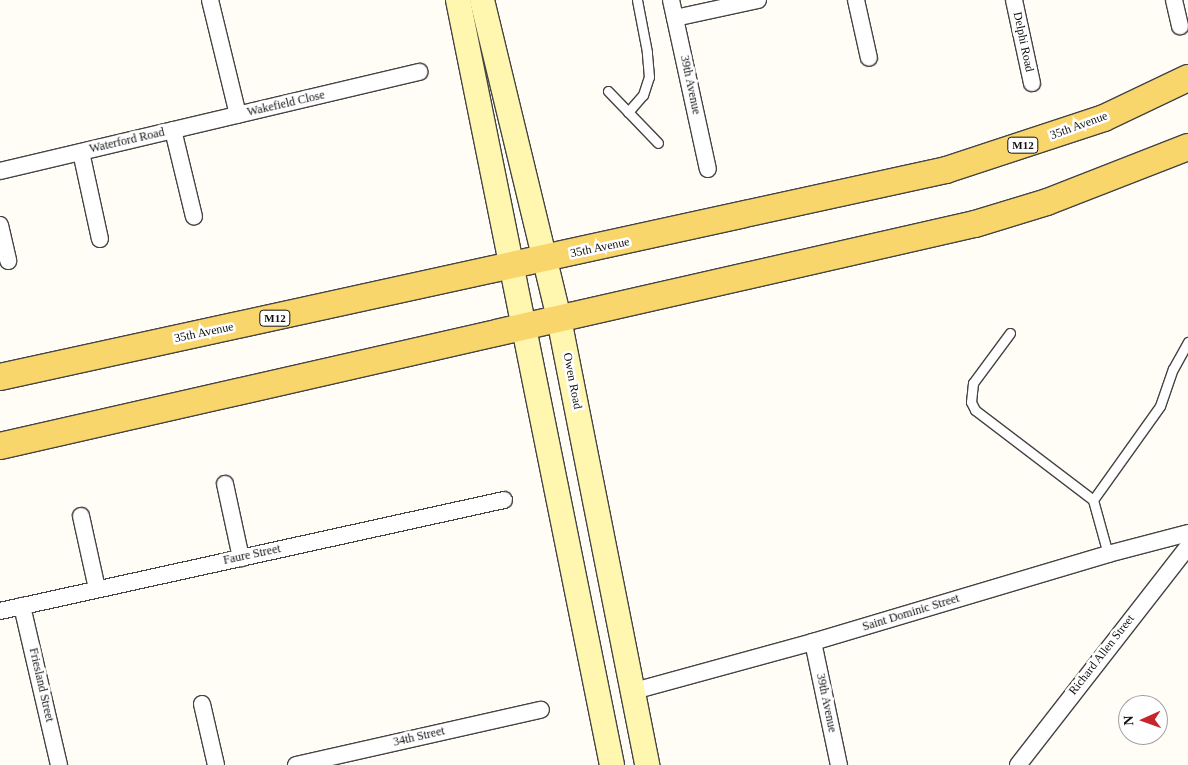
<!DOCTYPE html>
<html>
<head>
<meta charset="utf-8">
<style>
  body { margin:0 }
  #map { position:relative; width:1188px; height:765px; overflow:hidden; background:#fffdf5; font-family:"Times New Roman",serif }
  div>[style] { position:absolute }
  .roads { filter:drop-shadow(1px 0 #444) drop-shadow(-1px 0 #444) drop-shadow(0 1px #444) drop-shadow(0 -1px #444) }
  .lane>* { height:9px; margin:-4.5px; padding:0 4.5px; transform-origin:4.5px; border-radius:4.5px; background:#fff }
  .street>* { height:16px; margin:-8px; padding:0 8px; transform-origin:8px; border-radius:8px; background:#fff }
  .secondary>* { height:24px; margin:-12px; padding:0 12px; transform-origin:12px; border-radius:12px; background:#fff6b0 }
  .primary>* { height:26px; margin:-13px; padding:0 13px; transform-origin:13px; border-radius:13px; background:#f9d66b }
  span { translate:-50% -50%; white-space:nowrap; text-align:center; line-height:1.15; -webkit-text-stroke:5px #fff; paint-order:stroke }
  .shield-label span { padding:1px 4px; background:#fff; border:1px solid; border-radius:4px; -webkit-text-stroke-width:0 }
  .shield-label { font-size:11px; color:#111; font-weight:700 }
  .street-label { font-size:12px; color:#111 }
  .north { position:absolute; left:1118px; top:695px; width:50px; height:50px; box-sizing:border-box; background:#fff; border:1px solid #a0a0a0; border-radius:50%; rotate:268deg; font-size:14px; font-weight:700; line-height:20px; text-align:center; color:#111 }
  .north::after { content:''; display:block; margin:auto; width:18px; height:22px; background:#c4262e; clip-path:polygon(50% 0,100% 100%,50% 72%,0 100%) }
</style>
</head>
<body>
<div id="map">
  <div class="roads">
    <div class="lane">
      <div style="left:608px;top:91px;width:72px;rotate:46.1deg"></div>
      <div style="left:628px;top:112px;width:23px;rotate:-49deg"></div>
      <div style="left:643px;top:95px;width:19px;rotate:-72deg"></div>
      <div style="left:649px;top:77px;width:25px;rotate:-95deg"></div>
      <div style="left:647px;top:52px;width:53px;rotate:-100.9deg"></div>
      <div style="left:1010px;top:333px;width:62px;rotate:126.5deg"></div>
      <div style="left:973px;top:383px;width:19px;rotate:96deg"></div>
      <div style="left:971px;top:402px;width:9px;rotate:63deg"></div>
      <div style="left:975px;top:410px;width:148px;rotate:37.3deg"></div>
      <div style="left:1093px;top:500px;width:56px;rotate:74.5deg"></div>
      <div style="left:1093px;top:500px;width:115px;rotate:-54.5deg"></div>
      <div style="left:1160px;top:406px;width:39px;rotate:-71deg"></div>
      <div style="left:1173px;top:369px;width:31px;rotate:-61deg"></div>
    </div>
    <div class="street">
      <div style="left:210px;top:0;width:118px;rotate:76.3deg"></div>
      <div style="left:671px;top:0;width:173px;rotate:77.7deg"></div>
      <div style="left:856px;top:0;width:59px;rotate:77.4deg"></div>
      <div style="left:1014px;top:0;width:85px;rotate:77.8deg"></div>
      <div style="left:1174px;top:0;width:27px;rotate:77deg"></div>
      <div style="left:675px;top:18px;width:85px;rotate:-12.2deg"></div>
      <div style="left:173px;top:130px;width:89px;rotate:76.4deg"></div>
      <div style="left:81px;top:152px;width:89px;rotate:77.7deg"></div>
      <div style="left:0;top:171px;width:431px;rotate:-13.3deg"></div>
      <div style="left:0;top:225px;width:37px;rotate:77deg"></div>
      <div style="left:225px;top:484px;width:76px;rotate:77.8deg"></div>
      <div style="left:81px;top:516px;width:75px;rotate:77.6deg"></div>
      <div style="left:22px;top:606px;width:163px;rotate:76.9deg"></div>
      <div style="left:0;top:611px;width:516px;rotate:-12.42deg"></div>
      <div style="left:813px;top:642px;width:126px;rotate:78.1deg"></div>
      <div style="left:634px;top:691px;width:186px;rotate:-15.3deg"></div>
      <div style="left:813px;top:642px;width:308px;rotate:-16.6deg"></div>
      <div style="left:1108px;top:554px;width:83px;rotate:-14.7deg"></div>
      <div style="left:202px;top:704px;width:63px;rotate:77.1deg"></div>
      <div style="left:296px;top:765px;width:251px;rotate:-12.7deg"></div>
      <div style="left:1018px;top:765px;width:276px;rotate:-52.1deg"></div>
    </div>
    <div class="secondary">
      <div style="left:458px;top:0;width:780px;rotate:78.62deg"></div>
      <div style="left:482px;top:0;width:328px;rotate:76.4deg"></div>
      <div style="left:559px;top:319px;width:455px;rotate:78.8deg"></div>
    </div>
    <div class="primary">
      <div style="left:0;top:377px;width:968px;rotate:-12.34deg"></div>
      <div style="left:946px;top:170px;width:166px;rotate:-18.2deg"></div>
      <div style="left:1104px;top:118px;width:93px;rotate:-25.5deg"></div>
      <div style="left:0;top:446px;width:1000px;rotate:-12.83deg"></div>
      <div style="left:975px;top:224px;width:75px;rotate:-17deg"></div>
      <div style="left:1047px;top:202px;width:151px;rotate:-21.3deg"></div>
    </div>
  </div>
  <div class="shield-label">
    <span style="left:1023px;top:145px">M12</span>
    <span style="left:275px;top:318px">M12</span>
  </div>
  <div class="street-label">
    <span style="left:1023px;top:42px;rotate:78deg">Delphi Road</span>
    <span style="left:690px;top:85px;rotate:78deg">39th Avenue</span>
    <span style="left:286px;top:104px;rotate:-13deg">Wakefield Close</span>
    <span style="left:1079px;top:126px;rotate:-20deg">35th Avenue</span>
    <span style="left:127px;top:141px;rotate:-13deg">Waterford Road</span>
    <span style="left:600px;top:248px;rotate:-12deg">35th Avenue</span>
    <span style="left:204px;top:333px;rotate:-12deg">35th Avenue</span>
    <span style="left:572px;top:381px;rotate:79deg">Owen Road</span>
    <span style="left:252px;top:555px;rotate:-12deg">Faure Street</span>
    <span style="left:911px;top:613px;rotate:-17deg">Saint Dominic Street</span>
    <span style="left:1102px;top:655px;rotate:-52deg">Richard Allen Street</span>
    <span style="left:41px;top:685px;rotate:77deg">Friesland Street</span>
    <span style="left:826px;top:703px;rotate:78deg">39th Avenue</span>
    <span style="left:419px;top:737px;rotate:-13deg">34th Street</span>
  </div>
  <div class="north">N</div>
</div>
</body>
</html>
